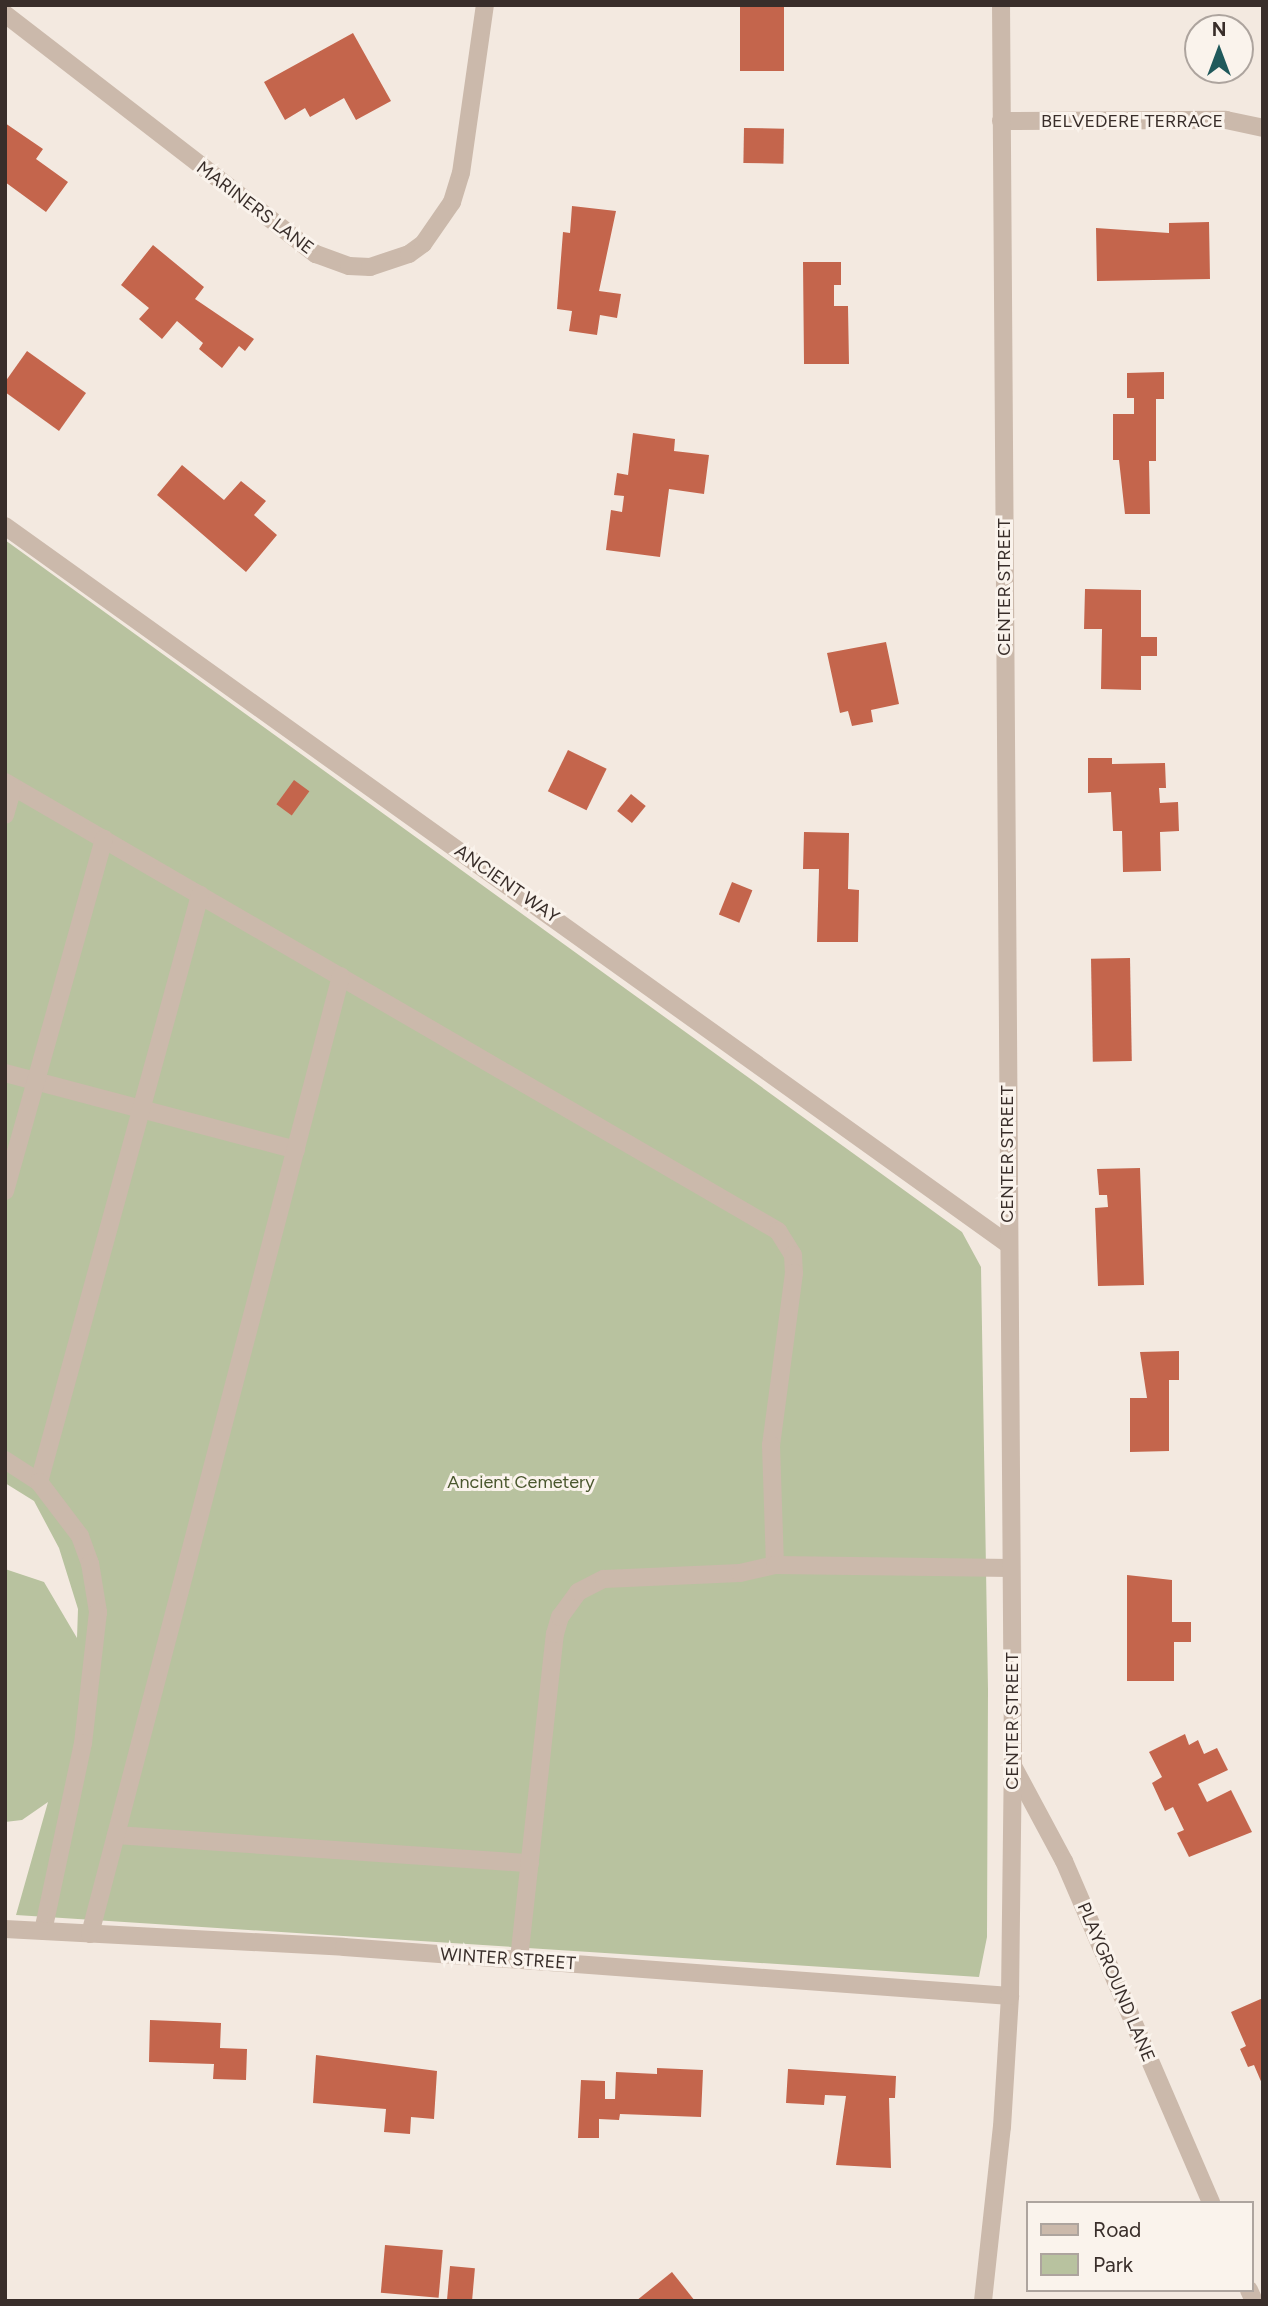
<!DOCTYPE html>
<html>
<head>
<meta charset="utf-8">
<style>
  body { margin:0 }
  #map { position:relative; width:1268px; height:2306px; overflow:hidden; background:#f3e9e0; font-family:Figtree,sans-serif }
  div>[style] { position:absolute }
  .green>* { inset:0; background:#b8c29f }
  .building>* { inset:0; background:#c4654c; transform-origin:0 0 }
  .minor>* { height:18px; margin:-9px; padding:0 9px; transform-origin:9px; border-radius:9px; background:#cbb9ab }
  span { translate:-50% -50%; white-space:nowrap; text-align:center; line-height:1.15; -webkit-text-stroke:6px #faf3ec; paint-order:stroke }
  .street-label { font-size:18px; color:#392e2a }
  .park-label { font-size:18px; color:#4a572e }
  .frame { position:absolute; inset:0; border:7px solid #392e2a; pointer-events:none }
  .legend { position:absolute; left:1026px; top:2201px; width:228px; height:91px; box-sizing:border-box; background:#faf3ec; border:2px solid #ada49e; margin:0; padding:9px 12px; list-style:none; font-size:21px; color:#392e2a }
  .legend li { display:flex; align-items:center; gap:14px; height:35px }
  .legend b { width:35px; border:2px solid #ada49e }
  .north { position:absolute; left:1184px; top:14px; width:70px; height:70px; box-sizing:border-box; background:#faf3ec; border:2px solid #ada49e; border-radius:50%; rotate:0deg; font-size:19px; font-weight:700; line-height:28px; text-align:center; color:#392e2a }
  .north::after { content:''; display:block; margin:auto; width:24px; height:32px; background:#20595b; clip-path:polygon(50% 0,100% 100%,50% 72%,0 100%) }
</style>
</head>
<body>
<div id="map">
  <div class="green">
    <div style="clip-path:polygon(5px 540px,962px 1232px,981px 1267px,988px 1690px,987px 1937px,979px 1977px,16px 1915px,48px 1802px,22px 1820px,5px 1822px,5px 1569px,44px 1582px,77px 1638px,78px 1609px,59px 1548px,34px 1501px,5px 1483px)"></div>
  </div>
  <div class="building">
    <div style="left:740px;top:5px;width:44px;height:66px"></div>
    <div style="clip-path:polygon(353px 33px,391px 101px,356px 120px,344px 98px,310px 117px,305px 108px,285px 120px,264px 82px)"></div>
    <div style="clip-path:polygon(5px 123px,43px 149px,36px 159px,68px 182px,46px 212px,5px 182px)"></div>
    <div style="left:744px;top:128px;width:40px;height:35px;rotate:1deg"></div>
    <div style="clip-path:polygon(572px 206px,616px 211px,599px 291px,621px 294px,617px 318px,600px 315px,597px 335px,569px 331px,572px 311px,557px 309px,563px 232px,570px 233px)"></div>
    <div style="clip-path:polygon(1209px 222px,1210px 279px,1097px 281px,1096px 228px,1169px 233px,1169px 223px)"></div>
    <div style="clip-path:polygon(153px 245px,204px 287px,195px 299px,254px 339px,245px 351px,239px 346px,222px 368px,199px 349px,203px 343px,177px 321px,162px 339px,139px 319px,149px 308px,121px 285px)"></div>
    <div style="clip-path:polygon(803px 262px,841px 262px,841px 285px,834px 285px,834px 306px,848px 306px,849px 364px,804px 364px)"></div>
    <div style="clip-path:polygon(27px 351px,86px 393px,59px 431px,5px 392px,5px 382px)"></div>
    <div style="clip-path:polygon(1164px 372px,1164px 399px,1156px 399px,1156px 461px,1149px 461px,1150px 514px,1125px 514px,1119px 460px,1113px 460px,1113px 414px,1134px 414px,1134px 398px,1127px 398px,1127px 373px)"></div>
    <div style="clip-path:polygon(633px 433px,675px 439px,674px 451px,709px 455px,704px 494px,669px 489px,660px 557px,606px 550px,611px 510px,622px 512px,624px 496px,614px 495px,617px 473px,628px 475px)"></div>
    <div style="clip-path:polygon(182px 465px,224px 500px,241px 481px,266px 501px,254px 515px,277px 535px,246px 572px,157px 495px)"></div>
    <div style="clip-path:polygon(1085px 589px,1141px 590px,1141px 637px,1157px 637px,1157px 656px,1141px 656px,1141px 690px,1101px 689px,1102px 629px,1084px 629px)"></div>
    <div style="clip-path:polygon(886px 642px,899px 704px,871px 710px,873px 722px,852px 726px,848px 711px,840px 713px,827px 653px)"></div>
    <div style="left:568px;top:750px;width:43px;height:46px;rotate:26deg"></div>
    <div style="clip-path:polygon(1088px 758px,1112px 758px,1112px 764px,1165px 763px,1166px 788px,1159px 788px,1160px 803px,1178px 802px,1179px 831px,1160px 832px,1161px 871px,1123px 872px,1122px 831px,1113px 831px,1111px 792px,1088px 793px)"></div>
    <div style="left:294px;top:780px;width:19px;height:30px;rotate:36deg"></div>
    <div style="left:631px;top:794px;width:19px;height:22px;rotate:39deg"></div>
    <div style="clip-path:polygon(804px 832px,849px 833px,848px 889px,859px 890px,858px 942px,817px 942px,819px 869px,803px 869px)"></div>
    <div style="left:732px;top:882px;width:22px;height:35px;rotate:22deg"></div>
    <div style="left:1130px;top:958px;width:103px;height:39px;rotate:89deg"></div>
    <div style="clip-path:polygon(1140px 1168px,1144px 1285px,1098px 1286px,1095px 1208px,1108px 1207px,1107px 1195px,1099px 1195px,1097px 1169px)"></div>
    <div style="clip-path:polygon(1179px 1351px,1179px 1380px,1169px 1380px,1169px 1451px,1130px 1452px,1130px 1398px,1147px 1398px,1140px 1352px)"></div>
    <div style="clip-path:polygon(1127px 1575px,1172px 1580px,1172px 1622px,1191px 1622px,1191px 1642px,1174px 1642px,1174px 1681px,1127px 1681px)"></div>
    <div style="clip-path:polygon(1185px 1734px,1189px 1745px,1198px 1740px,1204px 1754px,1217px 1748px,1228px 1770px,1198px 1784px,1207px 1802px,1231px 1790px,1252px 1832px,1189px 1857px,1177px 1833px,1184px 1830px,1173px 1807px,1165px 1811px,1152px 1783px,1162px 1777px,1149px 1752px)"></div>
    <div style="clip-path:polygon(1263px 1998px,1263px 2086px,1254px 2065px,1248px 2067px,1240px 2049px,1246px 2046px,1231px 2012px)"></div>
    <div style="clip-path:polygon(150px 2020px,221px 2023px,220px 2048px,247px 2049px,246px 2080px,213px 2079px,214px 2064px,149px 2062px)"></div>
    <div style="clip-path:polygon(316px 2055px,437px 2071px,434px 2119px,411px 2117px,410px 2134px,384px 2132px,386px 2109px,313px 2103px)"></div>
    <div style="clip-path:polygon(657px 2068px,703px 2070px,701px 2117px,620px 2114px,619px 2120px,599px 2119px,599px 2138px,578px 2138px,581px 2080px,605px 2081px,605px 2099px,615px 2099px,616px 2072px,657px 2074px)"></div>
    <div style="clip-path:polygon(788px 2069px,896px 2076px,895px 2098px,889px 2098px,891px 2168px,836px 2165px,846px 2096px,825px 2095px,824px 2105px,786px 2103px)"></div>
    <div style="left:385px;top:2245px;width:58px;height:48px;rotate:5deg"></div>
    <div style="left:450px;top:2266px;width:25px;height:35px;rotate:5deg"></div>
    <div style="clip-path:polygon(672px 2272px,695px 2301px,636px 2301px)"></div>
  </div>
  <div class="minor">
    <div style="left:5px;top:14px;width:393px;rotate:37.7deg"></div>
    <div style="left:316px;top:254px;width:35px;rotate:20deg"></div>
    <div style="left:349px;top:266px;width:21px;rotate:3deg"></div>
    <div style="left:370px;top:267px;width:41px;rotate:-18.4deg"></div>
    <div style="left:409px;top:254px;width:17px;rotate:-36deg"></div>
    <div style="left:423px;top:244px;width:51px;rotate:-55.4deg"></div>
    <div style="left:452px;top:202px;width:30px;rotate:-73deg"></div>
    <div style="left:461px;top:173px;width:170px;rotate:-81.9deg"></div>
    <div style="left:1001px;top:121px;width:225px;rotate:-0.3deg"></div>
    <div style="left:1226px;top:120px;width:38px;rotate:12deg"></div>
    <div style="left:5px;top:526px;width:1234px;rotate:35.6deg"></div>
    <div style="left:5px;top:782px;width:894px;rotate:30.15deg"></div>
    <div style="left:778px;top:1231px;width:28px;rotate:58deg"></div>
    <div style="left:793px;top:1255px;width:18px;rotate:87deg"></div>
    <div style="left:794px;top:1273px;width:174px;rotate:97.6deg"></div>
    <div style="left:771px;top:1445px;width:120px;rotate:88.1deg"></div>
    <div style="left:5px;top:815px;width:29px;rotate:-74deg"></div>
    <div style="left:5px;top:1073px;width:301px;rotate:14.8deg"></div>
    <div style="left:5px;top:1191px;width:366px;rotate:-74.3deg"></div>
    <div style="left:5px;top:1460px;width:40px;rotate:32.9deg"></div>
    <div style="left:39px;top:1482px;width:609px;rotate:-74.66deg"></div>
    <div style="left:39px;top:1482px;width:68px;rotate:52.8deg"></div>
    <div style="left:80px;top:1536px;width:29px;rotate:70deg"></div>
    <div style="left:90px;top:1563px;width:50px;rotate:80.7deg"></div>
    <div style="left:98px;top:1612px;width:132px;rotate:96.5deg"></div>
    <div style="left:83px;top:1743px;width:192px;rotate:102deg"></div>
    <div style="left:1013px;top:1766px;width:108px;rotate:61.8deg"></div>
    <div style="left:1064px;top:1861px;width:372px;rotate:66.7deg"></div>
    <div style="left:116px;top:1835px;width:415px;rotate:3.9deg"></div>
    <div style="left:5px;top:1929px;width:339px;rotate:3deg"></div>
    <div style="left:344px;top:1947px;width:668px;rotate:4.21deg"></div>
    <div style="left:90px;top:1934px;width:990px;rotate:-75.32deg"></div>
    <div style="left:519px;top:1959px;width:327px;rotate:-83.7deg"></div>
    <div style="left:555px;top:1634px;width:18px;rotate:-74deg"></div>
    <div style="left:560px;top:1617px;width:31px;rotate:-54deg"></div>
    <div style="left:578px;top:1592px;width:29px;rotate:-27deg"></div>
    <div style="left:604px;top:1579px;width:136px;rotate:-2.5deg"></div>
    <div style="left:740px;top:1573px;width:36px;rotate:-13deg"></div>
    <div style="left:775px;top:1565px;width:236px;rotate:0.7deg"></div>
    <div style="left:1249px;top:2290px;width:12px;rotate:66deg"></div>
    <div style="left:983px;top:2301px;width:175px;rotate:-83.8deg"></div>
    <div style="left:1002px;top:2127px;width:131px;rotate:-86.5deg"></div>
    <div style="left:1010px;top:1996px;width:231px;rotate:-89.3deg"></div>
    <div style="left:1013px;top:1765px;width:1760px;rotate:-90.39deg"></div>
  </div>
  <div class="street-label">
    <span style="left:1132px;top:121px">BELVEDERE TERRACE</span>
    <span style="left:255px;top:208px;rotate:37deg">MARINERS LANE</span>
    <span style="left:1004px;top:587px;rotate:-90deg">CENTER STREET</span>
    <span style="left:507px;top:884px;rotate:35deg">ANCIENT WAY</span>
    <span style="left:1007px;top:1154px;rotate:-90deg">CENTER STREET</span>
    <span style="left:1012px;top:1721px;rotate:-90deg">CENTER STREET</span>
    <span style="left:508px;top:1959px;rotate:4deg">WINTER STREET</span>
    <span style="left:1116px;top:1982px;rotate:67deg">PLAYGROUND LANE</span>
  </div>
  <div class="park-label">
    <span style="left:521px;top:1482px">Ancient Cemetery</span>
  </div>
  <div class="frame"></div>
  <ul class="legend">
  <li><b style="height:9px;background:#cbb9ab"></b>Road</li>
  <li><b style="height:19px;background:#b8c29f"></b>Park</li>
  </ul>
  <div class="north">N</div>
</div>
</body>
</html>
